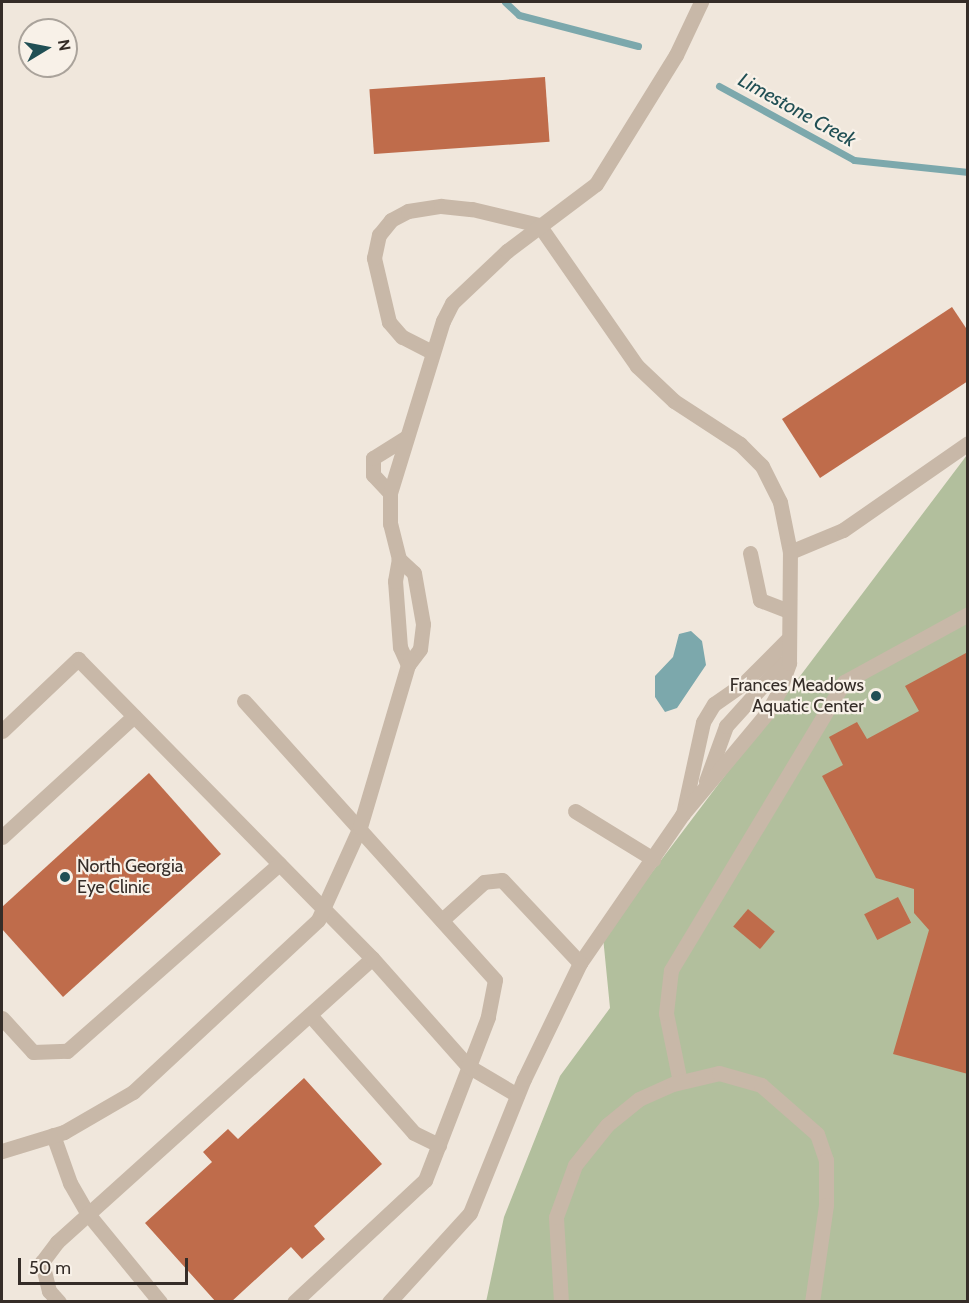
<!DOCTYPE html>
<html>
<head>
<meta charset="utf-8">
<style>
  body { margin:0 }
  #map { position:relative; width:969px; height:1303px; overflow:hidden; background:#f0e7dc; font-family:Cabin,sans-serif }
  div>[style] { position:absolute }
  .green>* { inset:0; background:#b2bf9d }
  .water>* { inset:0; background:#7ca8ac }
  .stream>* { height:7px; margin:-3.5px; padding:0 3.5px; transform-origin:3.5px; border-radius:3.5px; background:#7ca8ac }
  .building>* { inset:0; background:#bf6c4b; transform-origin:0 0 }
  .minor>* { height:15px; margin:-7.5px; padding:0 7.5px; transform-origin:7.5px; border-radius:7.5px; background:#c8b8a8 }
  .dots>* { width:16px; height:16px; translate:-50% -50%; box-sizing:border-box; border:3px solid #f8f1e8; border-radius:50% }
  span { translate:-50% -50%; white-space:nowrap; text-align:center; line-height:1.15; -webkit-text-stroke:4.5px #f8f1e8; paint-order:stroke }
  .poi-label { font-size:18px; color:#352d28 }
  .right { translate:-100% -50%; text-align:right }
  .left { translate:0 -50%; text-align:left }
  .water-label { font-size:20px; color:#204f54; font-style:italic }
  .frame { position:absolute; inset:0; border:3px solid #352d28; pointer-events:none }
  .north { position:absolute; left:18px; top:18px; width:60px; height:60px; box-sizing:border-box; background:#f8f1e8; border:2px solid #aaa39b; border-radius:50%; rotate:80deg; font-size:16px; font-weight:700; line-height:24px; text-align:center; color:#352d28 }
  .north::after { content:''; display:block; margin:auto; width:21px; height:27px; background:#204f54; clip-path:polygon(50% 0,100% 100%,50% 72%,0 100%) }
  .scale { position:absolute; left:18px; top:1258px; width:170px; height:27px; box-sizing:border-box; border:3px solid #352d28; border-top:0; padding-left:8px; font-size:18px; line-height:21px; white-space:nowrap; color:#352d28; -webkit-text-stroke:4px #f8f1e8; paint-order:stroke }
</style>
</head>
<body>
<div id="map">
  <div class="green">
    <div style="clip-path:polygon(967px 455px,967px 1301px,486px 1302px,504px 1217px,560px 1076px,610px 1008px,603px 937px)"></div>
  </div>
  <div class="water">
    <div style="clip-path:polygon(691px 631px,702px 641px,706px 665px,677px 708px,665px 712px,655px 697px,655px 676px,673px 657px,679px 634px)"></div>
  </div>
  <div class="stream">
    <div style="left:505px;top:2px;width:19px;rotate:43deg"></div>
    <div style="left:519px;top:15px;width:123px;rotate:14.6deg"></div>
    <div style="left:719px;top:86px;width:154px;rotate:28.7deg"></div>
    <div style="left:854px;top:160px;width:115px;rotate:6deg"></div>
  </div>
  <div class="building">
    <div style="left:545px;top:77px;width:65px;height:176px;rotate:86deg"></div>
    <div style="clip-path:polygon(952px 307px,968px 331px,968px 381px,820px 478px,782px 419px)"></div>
    <div style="clip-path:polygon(966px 653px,968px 656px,968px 1074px,893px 1054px,929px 930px,914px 913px,914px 889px,876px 878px,822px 776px,843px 765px,829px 737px,857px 722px,867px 739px,919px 711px,905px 686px)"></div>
    <div style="clip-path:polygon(149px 773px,221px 854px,63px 997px,2px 929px,2px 907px)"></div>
    <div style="left:898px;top:897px;width:29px;height:38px;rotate:63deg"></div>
    <div style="left:748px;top:909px;width:35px;height:23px;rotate:40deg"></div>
    <div style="clip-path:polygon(304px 1078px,382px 1164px,314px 1226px,325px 1239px,302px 1259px,291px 1247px,231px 1302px,216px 1302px,145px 1223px,212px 1162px,203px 1152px,228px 1129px,238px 1139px)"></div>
  </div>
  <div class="minor">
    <div style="left:430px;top:351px;width:31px;rotate:-153deg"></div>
    <div style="left:402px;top:337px;width:20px;rotate:-131deg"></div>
    <div style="left:389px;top:322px;width:66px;rotate:-103.2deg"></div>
    <div style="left:374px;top:258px;width:24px;rotate:-78deg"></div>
    <div style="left:379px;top:235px;width:19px;rotate:-51deg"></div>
    <div style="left:391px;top:220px;width:19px;rotate:-28deg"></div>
    <div style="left:408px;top:211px;width:33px;rotate:-9deg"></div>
    <div style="left:441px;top:206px;width:31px;rotate:6deg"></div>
    <div style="left:472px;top:209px;width:69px;rotate:13.4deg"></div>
    <div style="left:539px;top:225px;width:172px;rotate:55.2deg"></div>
    <div style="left:637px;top:366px;width:51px;rotate:43.4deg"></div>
    <div style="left:674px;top:401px;width:79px;rotate:33.1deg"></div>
    <div style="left:740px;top:444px;width:31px;rotate:45deg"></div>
    <div style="left:762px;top:466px;width:40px;rotate:63.4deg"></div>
    <div style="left:780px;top:502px;width:51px;rotate:78.7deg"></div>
    <div style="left:790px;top:552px;width:57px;rotate:-22.5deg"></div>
    <div style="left:843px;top:530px;width:152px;rotate:-34.8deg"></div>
    <div style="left:390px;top:493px;width:25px;rotate:-133deg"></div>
    <div style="left:373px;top:475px;width:17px;rotate:-90deg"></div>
    <div style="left:373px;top:458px;width:39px;rotate:-32deg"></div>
    <div style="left:750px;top:553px;width:48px;rotate:78deg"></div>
    <div style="left:760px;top:600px;width:30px;rotate:21deg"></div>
    <div style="left:408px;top:665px;width:20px;rotate:-114deg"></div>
    <div style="left:400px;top:647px;width:66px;rotate:-94.3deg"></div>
    <div style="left:395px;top:581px;width:22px;rotate:-80deg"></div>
    <div style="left:399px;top:559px;width:36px;rotate:-104deg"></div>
    <div style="left:390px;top:524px;width:31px;rotate:-90deg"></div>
    <div style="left:390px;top:493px;width:180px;rotate:-72.9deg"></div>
    <div style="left:443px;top:321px;width:20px;rotate:-63deg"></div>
    <div style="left:452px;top:303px;width:76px;rotate:-43.4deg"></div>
    <div style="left:507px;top:251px;width:111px;rotate:-37deg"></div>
    <div style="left:596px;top:184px;width:152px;rotate:-58.2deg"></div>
    <div style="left:676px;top:55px;width:59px;rotate:-64.7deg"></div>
    <div style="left:244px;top:701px;width:375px;rotate:48deg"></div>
    <div style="left:495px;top:980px;width:38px;rotate:101deg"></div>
    <div style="left:488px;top:1017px;width:175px;rotate:111.1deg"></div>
    <div style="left:425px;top:1180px;width:179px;rotate:137deg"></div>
    <div style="left:2px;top:731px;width:105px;rotate:-43.5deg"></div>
    <div style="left:78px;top:659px;width:419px;rotate:45.5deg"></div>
    <div style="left:706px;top:781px;width:59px;rotate:-70deg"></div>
    <div style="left:726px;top:726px;width:85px;rotate:-47.9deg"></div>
    <div style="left:575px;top:811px;width:92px;rotate:31.6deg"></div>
    <div style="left:683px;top:814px;width:94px;rotate:-77.7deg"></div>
    <div style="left:703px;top:722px;width:21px;rotate:-59deg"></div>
    <div style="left:714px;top:704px;width:37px;rotate:-35deg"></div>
    <div style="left:744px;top:683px;width:61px;rotate:-45deg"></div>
    <div style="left:2px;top:837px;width:179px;rotate:-42.5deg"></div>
    <div style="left:580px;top:963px;width:180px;rotate:-55.4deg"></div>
    <div style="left:682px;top:815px;width:133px;rotate:-50.2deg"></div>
    <div style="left:767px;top:713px;width:25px;rotate:-61deg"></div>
    <div style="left:779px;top:691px;width:30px;rotate:-70deg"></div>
    <div style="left:789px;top:663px;width:111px;rotate:-89.5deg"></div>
    <div style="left:310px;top:1015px;width:157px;rotate:48.6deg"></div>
    <div style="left:414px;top:1133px;width:28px;rotate:26deg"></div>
    <div style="left:2px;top:1018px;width:46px;rotate:47.6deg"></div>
    <div style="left:33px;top:1052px;width:34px;rotate:-2deg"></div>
    <div style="left:67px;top:1051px;width:283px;rotate:-41.4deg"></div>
    <div style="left:680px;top:1082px;width:70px;rotate:-101.5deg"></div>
    <div style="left:666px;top:1013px;width:43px;rotate:-83.4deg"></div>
    <div style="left:671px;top:970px;width:336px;rotate:-59deg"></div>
    <div style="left:844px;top:682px;width:141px;rotate:-28.7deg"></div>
    <div style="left:53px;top:1135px;width:51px;rotate:70.5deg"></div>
    <div style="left:70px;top:1183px;width:36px;rotate:60deg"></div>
    <div style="left:88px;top:1214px;width:114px;rotate:50.7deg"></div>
    <div style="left:2px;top:1151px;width:65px;rotate:-17deg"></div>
    <div style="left:64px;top:1132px;width:80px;rotate:-30.1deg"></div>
    <div style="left:133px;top:1092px;width:253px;rotate:-42.9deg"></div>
    <div style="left:318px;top:920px;width:102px;rotate:-65.7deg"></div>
    <div style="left:360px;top:827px;width:169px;rotate:-73.5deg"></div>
    <div style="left:408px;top:665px;width:20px;rotate:-53deg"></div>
    <div style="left:420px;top:649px;width:25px;rotate:-83deg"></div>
    <div style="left:423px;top:624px;width:52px;rotate:-100deg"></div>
    <div style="left:414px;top:573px;width:21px;rotate:-137deg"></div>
    <div style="left:59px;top:1302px;width:15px;rotate:-132deg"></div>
    <div style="left:49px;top:1291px;width:30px;rotate:-104deg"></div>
    <div style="left:42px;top:1262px;width:25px;rotate:-53deg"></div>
    <div style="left:57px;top:1242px;width:424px;rotate:-42deg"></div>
    <div style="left:372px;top:958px;width:144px;rotate:48.4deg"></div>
    <div style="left:468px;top:1066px;width:57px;rotate:30.6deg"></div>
    <div style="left:389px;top:1302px;width:120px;rotate:-47.7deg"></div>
    <div style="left:470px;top:1213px;width:144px;rotate:-68.1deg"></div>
    <div style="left:524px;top:1079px;width:129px;rotate:-64.2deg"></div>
    <div style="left:580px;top:963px;width:114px;rotate:-133.2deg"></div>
    <div style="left:502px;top:880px;width:18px;rotate:174deg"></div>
    <div style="left:484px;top:882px;width:57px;rotate:137.9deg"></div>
    <div style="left:561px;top:1302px;width:85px;rotate:-93.4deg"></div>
    <div style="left:556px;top:1217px;width:55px;rotate:-69.9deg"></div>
    <div style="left:575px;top:1165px;width:51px;rotate:-51.3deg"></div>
    <div style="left:607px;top:1125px;width:41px;rotate:-39.1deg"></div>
    <div style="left:639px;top:1099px;width:37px;rotate:-24deg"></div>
    <div style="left:673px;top:1084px;width:47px;rotate:-13.4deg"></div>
    <div style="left:719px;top:1073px;width:44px;rotate:15.9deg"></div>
    <div style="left:761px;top:1085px;width:74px;rotate:41.2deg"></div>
    <div style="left:817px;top:1134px;width:28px;rotate:71deg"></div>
    <div style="left:826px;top:1160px;width:45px;rotate:90deg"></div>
    <div style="left:826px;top:1205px;width:98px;rotate:98.2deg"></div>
  </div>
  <div class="dots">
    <div style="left:876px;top:696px;background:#204f54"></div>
    <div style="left:65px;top:877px;background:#204f54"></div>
  </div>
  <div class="poi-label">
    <span class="right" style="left:864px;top:696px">Frances Meadows<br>Aquatic Center</span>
    <span class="left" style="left:77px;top:877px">North Georgia<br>Eye Clinic</span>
  </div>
  <div class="water-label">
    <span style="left:797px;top:110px;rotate:29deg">Limestone Creek</span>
  </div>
  <div class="frame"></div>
  <div class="north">N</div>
  <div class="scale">50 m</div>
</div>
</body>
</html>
